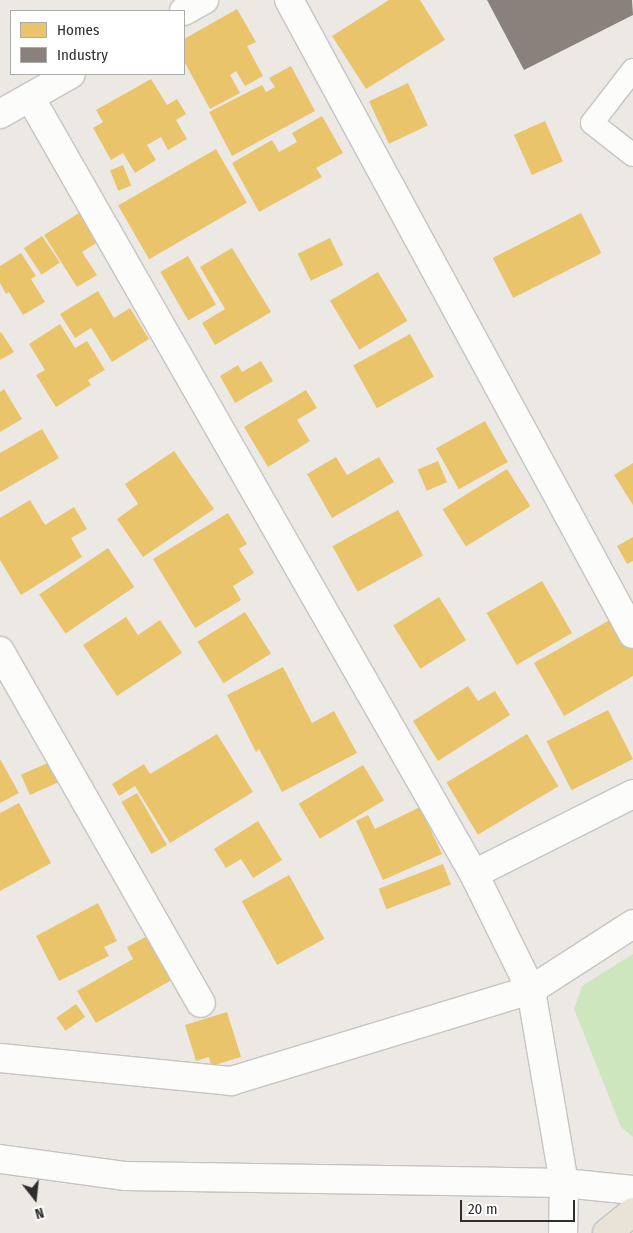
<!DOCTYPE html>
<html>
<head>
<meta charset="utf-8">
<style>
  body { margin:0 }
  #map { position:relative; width:633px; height:1233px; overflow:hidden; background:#ece8e4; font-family:"Fira Sans Condensed",sans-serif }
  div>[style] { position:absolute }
  .green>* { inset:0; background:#cee6be }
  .homes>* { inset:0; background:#e9c46a; transform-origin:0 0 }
  .industry>* { inset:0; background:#8a817c }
  .roads { filter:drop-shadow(1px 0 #c5c4c5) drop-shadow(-1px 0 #c5c4c5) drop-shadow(0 1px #c5c4c5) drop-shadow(0 -1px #c5c4c5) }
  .service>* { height:22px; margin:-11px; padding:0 11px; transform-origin:11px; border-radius:11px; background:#fcfcfb }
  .minor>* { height:28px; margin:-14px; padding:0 14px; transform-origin:14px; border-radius:14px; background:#fcfcfb }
  .trunk>* { height:28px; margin:-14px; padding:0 14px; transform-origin:14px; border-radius:14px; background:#e9e2d6 }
  span { translate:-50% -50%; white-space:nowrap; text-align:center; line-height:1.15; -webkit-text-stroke:5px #fff; paint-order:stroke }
  .legend { position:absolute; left:10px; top:10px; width:175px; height:65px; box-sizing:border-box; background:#fff; border:1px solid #ababab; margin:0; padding:6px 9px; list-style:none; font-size:15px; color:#2e2e2e }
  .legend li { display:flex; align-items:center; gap:10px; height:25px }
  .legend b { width:25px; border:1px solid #ababab }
  .north { position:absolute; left:10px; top:1173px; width:50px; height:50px; -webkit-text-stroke:4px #fff; paint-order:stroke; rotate:164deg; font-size:14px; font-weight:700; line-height:20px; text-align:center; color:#2e2e2e }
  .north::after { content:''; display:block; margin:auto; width:18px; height:22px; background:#2e2e2e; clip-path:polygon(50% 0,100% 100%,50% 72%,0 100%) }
  .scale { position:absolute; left:460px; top:1200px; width:115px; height:22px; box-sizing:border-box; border:2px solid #2e2e2e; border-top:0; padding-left:6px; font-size:15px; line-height:18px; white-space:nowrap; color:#2e2e2e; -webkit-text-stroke:4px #fff; paint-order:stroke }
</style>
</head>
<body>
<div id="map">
  <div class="green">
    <div style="clip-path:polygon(633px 954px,633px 1137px,621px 1127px,574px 1009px,582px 986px)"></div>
  </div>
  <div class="homes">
    <div style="clip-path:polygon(389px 0,420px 0,445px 40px,366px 89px,332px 36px)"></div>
    <div style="clip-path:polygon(237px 9px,256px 42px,247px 46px,263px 76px,245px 86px,236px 71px,230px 75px,240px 93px,210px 109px,184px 61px,184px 39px)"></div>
    <div style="clip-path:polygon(291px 66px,315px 111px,232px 156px,209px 112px,262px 85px,266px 92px,275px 87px,269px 78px)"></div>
    <div style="clip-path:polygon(151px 79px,167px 105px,177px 99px,186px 114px,176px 120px,187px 139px,168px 150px,161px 137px,147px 145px,156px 160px,135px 173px,123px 153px,111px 160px,93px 128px,103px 122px,96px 110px)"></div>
    <div style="left:408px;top:83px;width:47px;height:43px;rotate:65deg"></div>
    <div style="clip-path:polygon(322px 116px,343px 153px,316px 168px,322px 177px,259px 212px,232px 163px,272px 140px,279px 152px,297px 142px,292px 133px)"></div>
    <div style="left:545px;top:121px;width:44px;height:34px;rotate:66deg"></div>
    <div style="left:216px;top:149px;width:62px;height:113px;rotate:60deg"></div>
    <div style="left:123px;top:165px;width:22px;height:14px;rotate:68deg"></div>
    <div style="clip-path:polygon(79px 213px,98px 242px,82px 252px,97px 275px,77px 287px,44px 235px)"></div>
    <div style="left:581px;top:213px;width:45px;height:99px;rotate:63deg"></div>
    <div style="left:42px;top:236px;width:32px;height:22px;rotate:56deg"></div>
    <div style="left:330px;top:238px;width:30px;height:36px;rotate:64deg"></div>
    <div style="clip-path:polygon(232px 248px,271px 312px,215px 345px,202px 323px,225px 309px,200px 267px)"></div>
    <div style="clip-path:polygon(21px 253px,36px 276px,31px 279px,45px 302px,23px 315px,9px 292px,6px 294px,0 283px,0 266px)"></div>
    <div style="left:188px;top:256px;width:56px;height:32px;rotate:60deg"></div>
    <div style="left:378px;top:272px;width:57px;height:56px;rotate:59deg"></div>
    <div style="clip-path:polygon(98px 291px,114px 318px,130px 308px,149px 339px,112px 362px,91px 328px,75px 338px,60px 314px)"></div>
    <div style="clip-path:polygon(60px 324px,75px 348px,87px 341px,105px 370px,88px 380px,91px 385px,56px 407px,36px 375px,45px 370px,29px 344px)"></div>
    <div style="clip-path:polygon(1px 332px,14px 352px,0 360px,0 333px)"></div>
    <div style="left:410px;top:334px;width:49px;height:65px;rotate:61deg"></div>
    <div style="clip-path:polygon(261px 361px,273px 381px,235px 403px,220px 376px,238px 365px,242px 372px)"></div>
    <div style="clip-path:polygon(4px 389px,22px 419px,0 432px,0 392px)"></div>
    <div style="clip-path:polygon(306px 390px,317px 408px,297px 420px,310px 441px,268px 467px,244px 427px)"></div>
    <div style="left:485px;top:421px;width:47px;height:56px;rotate:61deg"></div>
    <div style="clip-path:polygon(42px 429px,59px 458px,0 492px,0 453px)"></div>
    <div style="clip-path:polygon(174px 451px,214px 509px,143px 557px,117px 519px,138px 504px,125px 484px)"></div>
    <div style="clip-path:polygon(336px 457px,347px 475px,379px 457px,394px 482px,332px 518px,307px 474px)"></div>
    <div style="left:438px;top:461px;width:23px;height:22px;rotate:67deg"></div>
    <div style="clip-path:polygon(633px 463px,633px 505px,614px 475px)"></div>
    <div style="left:507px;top:469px;width:44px;height:76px;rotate:58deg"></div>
    <div style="clip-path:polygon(30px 500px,45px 525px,74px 507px,87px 529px,71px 538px,82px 557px,21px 595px,0 560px,0 518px)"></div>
    <div style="left:398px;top:510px;width:52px;height:75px;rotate:61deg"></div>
    <div style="clip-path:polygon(228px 513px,247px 544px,239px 549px,254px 573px,233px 586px,241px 600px,195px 628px,153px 559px)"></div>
    <div style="clip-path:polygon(633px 537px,633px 561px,627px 564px,617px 546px)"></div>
    <div style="left:108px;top:548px;width:47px;height:83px;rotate:56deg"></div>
    <div style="left:542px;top:581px;width:60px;height:64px;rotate:60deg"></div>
    <div style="left:439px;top:597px;width:51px;height:54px;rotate:58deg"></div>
    <div style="left:245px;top:612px;width:49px;height:56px;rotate:58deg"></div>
    <div style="clip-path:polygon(126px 617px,138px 635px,160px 620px,182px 653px,117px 696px,83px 645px)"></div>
    <div style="clip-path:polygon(615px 617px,633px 648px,633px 676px,564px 716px,534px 663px)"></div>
    <div style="clip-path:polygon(283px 667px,312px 723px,334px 711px,357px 753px,282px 792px,259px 749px,256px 752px,227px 695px)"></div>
    <div style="clip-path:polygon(468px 686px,478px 701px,495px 691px,510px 715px,438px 761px,413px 721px)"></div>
    <div style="left:608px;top:710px;width:55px;height:69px;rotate:63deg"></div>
    <div style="clip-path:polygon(217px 734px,253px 792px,170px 843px,135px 786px,119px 796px,112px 784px,144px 764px,150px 774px)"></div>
    <div style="left:527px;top:734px;width:61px;height:94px;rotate:59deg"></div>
    <div style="clip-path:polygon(0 759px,19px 793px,0 803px)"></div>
    <div style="left:52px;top:761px;width:22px;height:34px;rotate:66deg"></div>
    <div style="left:363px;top:765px;width:41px;height:75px;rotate:59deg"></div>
    <div style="left:137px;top:793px;width:60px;height:18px;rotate:60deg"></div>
    <div style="clip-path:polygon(19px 803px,51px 863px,0 891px,0 813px)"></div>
    <div style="clip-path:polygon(420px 807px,442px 854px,383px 880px,356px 821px,368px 815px,375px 829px)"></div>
    <div style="clip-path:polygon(258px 821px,282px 860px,253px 878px,241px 859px,226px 868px,214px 849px)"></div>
    <div style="left:443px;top:864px;width:22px;height:69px;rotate:69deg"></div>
    <div style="left:289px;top:875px;width:73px;height:54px;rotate:61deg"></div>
    <div style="clip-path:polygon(98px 903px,117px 941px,104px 947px,109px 956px,59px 981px,36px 936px)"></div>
    <div style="clip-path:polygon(151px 934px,177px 977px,96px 1023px,77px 991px,133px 959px,127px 947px)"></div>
    <div style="left:76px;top:1004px;width:16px;height:24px;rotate:55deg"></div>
    <div style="clip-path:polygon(227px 1012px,241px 1057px,211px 1066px,209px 1057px,196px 1061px,185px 1025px)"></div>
  </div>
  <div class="industry">
    <div style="clip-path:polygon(487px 0,632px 0,633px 15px,524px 70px)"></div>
  </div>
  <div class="roads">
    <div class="service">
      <div style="left:633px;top:70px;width:67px;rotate:127.7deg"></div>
      <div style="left:592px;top:123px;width:52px;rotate:38deg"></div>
    </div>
    <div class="minor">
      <div style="left:289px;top:0;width:721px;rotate:61.52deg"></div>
      <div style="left:184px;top:11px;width:23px;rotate:-29deg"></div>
      <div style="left:30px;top:97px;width:895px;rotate:60.26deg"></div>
      <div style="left:474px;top:874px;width:129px;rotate:63.8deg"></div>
      <div style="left:531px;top:990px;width:196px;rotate:80.3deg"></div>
      <div style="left:564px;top:1183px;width:50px;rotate:91.1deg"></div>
      <div style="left:0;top:114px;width:81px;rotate:-29.4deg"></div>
      <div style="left:0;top:651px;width:405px;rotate:60.3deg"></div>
      <div style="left:474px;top:874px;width:178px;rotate:-26.7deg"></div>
      <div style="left:0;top:1058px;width:232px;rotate:5.7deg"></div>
      <div style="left:231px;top:1081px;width:313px;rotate:-16.9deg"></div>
      <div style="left:531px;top:990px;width:121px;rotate:-32.9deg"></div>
      <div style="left:0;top:1159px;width:127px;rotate:7.7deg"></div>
      <div style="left:126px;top:1176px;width:438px;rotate:0.9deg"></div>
      <div style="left:564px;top:1183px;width:69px;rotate:5.8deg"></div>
    </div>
    <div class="trunk">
      <div style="left:607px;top:1233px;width:33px;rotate:-39deg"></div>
    </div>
  </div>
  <ul class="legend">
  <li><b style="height:14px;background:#e9c46a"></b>Homes</li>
  <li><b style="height:14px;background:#8a817c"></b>Industry</li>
  </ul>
  <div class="north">N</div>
  <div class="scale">20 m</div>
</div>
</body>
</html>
